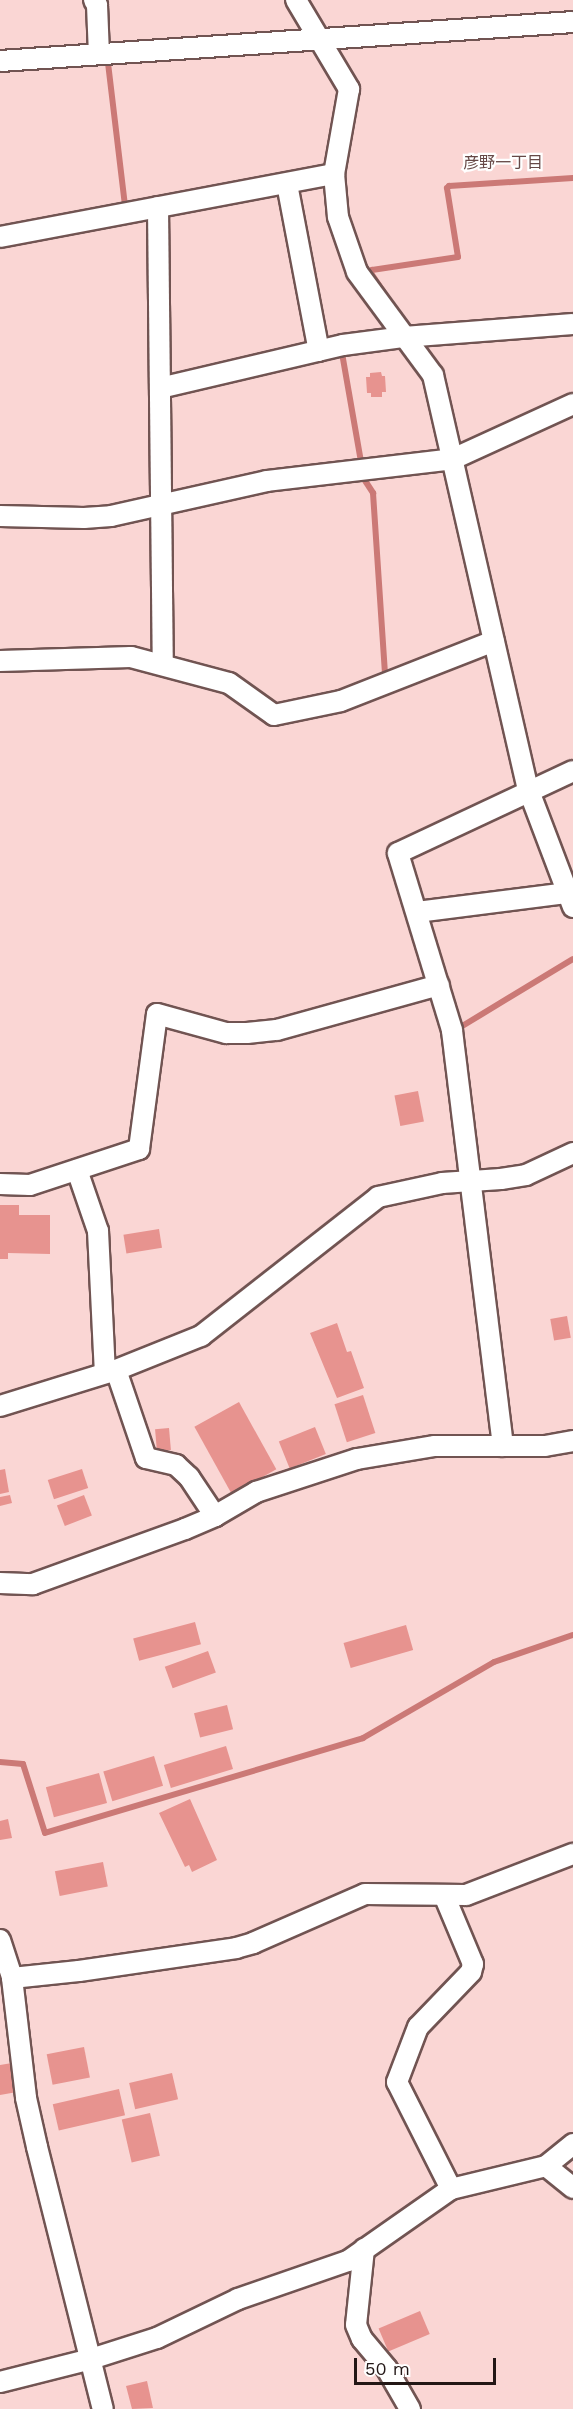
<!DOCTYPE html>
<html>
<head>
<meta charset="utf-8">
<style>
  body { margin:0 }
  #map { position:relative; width:573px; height:2409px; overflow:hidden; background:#fad6d4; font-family:"Work Sans","Noto Sans JP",sans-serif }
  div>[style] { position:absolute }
  .stream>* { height:6px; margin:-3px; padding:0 3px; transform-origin:3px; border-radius:3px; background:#cb7976 }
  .building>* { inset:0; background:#e7938f; transform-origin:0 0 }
  .roads { filter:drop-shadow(2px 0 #715452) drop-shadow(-2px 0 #715452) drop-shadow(0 2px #715452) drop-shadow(0 -2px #715452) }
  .minor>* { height:20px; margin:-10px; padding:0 10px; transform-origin:10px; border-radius:10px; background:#fff }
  span { translate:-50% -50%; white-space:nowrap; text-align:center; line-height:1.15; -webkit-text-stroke:4.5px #fff; paint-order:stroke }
  .neighbourhood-label { font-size:16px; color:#664947 }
  .scale { position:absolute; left:354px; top:2358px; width:142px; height:27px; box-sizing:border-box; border:3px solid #231716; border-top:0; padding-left:8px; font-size:18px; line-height:21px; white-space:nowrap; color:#231716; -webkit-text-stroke:4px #fff; paint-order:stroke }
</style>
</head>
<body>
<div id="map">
  <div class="stream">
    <div style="left:108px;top:63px;width:143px;rotate:83.2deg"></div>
    <div style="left:385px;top:294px;width:27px;rotate:-124deg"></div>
    <div style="left:370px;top:272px;width:3px;rotate:-45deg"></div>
    <div style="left:372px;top:270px;width:87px;rotate:-8.6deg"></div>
    <div style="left:458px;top:257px;width:70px;rotate:-99.1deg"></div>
    <div style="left:447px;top:188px;width:3px;rotate:-45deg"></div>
    <div style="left:449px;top:186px;width:124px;rotate:-3.7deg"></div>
    <div style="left:347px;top:352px;width:5px;rotate:169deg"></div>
    <div style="left:342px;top:353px;width:128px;rotate:80.1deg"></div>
    <div style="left:364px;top:479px;width:17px;rotate:57deg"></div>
    <div style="left:373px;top:493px;width:182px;rotate:86.2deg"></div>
    <div style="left:459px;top:1028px;width:133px;rotate:-31.2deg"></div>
    <div style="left:0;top:1762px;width:23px;rotate:5deg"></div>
    <div style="left:23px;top:1764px;width:72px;rotate:72.3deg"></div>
    <div style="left:45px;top:1833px;width:332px;rotate:-16.6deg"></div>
    <div style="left:363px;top:1738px;width:151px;rotate:-30.1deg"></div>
    <div style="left:494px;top:1662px;width:83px;rotate:-18.9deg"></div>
  </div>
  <div class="building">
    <div style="clip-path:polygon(381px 372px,382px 376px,385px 376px,386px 392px,382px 392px,382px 397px,371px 397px,371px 393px,367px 393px,366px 377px,370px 377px,370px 373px)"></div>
    <div style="left:418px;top:1091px;width:31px;height:24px;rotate:79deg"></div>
    <div style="clip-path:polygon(0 1205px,19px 1205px,19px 1215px,50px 1215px,50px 1254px,8px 1253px,8px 1259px,0 1259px)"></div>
    <div style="left:159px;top:1229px;width:19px;height:36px;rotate:81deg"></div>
    <div style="left:567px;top:1316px;width:22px;height:17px;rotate:80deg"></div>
    <div style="clip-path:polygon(337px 1323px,347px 1352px,351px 1351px,364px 1388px,337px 1398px,310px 1333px)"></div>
    <div style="left:363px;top:1395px;width:40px;height:30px;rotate:72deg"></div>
    <div style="left:239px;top:1402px;width:77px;height:51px;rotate:61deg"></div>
    <div style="left:315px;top:1427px;width:29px;height:39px;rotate:68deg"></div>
    <div style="left:169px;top:1428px;width:22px;height:14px;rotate:85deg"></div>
    <div style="clip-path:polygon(5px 1469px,9px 1492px,0 1494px,0 1470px)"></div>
    <div style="left:82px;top:1469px;width:20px;height:36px;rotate:72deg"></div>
    <div style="clip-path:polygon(10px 1495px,12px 1503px,0 1506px,0 1497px)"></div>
    <div style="left:84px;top:1495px;width:22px;height:29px;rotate:69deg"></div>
    <div style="left:195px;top:1622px;width:23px;height:64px;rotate:75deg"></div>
    <div style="left:406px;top:1625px;width:26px;height:65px;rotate:74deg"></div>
    <div style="left:208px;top:1651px;width:23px;height:46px;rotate:70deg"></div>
    <div style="left:227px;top:1705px;width:25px;height:34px;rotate:76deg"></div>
    <div style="left:226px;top:1746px;width:24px;height:65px;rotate:73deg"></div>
    <div style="left:154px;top:1756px;width:31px;height:53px;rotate:73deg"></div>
    <div style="left:99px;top:1773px;width:31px;height:55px;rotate:75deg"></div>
    <div style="clip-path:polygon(190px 1799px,217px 1860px,192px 1872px,189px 1865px,185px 1867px,159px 1813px)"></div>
    <div style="clip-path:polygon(8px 1819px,12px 1838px,0 1840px,0 1821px)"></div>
    <div style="left:103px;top:1862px;width:25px;height:49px;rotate:79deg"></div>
    <div style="left:84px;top:2047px;width:31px;height:38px;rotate:79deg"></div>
    <div style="clip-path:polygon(12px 2063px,17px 2092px,0 2095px,0 2065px)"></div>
    <div style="left:172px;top:2073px;width:27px;height:44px;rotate:77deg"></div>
    <div style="left:119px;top:2089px;width:27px;height:68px;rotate:77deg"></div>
    <div style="left:150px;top:2113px;width:44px;height:29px;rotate:77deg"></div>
    <div style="left:420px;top:2311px;width:25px;height:45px;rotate:67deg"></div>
    <div style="clip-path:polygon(147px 2381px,153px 2408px,132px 2409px,126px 2386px)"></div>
  </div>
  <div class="roads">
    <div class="minor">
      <div style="left:94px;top:0;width:6px;rotate:59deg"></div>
      <div style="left:97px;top:5px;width:49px;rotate:87.7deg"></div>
      <div style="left:296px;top:0;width:104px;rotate:59.2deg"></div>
      <div style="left:349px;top:89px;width:86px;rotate:100deg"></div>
      <div style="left:334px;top:174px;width:43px;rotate:84.7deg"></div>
      <div style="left:338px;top:217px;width:58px;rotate:70.9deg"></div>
      <div style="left:357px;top:272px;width:128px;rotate:53.6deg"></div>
      <div style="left:433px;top:375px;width:427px;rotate:77.1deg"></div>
      <div style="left:0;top:61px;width:574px;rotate:-3.89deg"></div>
      <div style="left:287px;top:184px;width:170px;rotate:79.2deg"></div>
      <div style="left:158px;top:207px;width:458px;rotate:89.4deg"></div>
      <div style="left:0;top:237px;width:340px;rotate:-10.7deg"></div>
      <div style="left:160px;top:388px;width:188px;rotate:-13.2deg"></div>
      <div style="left:343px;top:345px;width:62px;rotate:-7.5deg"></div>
      <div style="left:404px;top:337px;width:169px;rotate:-4.4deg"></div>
      <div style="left:0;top:516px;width:84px;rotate:1.4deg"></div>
      <div style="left:84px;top:518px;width:27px;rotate:-4deg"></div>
      <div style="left:111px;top:516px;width:160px;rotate:-12.6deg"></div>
      <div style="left:267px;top:481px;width:187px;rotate:-6.7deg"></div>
      <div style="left:453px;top:459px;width:132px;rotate:-24.6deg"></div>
      <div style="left:0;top:661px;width:131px;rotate:-1.7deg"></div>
      <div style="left:131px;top:657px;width:101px;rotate:14.9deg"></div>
      <div style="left:229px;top:683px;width:55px;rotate:35.4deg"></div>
      <div style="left:274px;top:715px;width:68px;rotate:-11.8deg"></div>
      <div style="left:341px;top:701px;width:164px;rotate:-21.4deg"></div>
      <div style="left:529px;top:791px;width:124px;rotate:69.2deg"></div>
      <div style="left:417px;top:912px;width:152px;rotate:-7.2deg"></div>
      <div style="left:77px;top:1170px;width:65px;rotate:71deg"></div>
      <div style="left:98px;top:1231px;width:141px;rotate:87.2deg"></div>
      <div style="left:0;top:1184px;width:30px;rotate:2deg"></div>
      <div style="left:30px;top:1185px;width:115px;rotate:-18.3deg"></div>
      <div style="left:139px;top:1149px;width:136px;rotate:-82.4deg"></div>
      <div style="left:157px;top:1014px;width:72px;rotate:15.4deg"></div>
      <div style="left:226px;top:1033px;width:21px"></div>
      <div style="left:247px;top:1033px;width:30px;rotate:-6deg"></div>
      <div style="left:277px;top:1030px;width:168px;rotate:-15.5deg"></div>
      <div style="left:116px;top:1370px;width:93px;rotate:71.2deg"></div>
      <div style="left:146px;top:1458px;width:31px;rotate:13deg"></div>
      <div style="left:176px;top:1465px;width:18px;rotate:43deg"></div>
      <div style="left:189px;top:1477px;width:47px;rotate:56.3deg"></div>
      <div style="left:0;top:1406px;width:121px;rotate:-17.2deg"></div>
      <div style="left:116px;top:1370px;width:92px;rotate:-21.8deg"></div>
      <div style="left:201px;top:1336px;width:225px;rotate:-38.1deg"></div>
      <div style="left:378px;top:1197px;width:66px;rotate:-12.3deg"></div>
      <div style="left:442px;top:1183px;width:59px;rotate:-3.9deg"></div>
      <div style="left:501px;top:1179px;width:25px;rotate:-9deg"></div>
      <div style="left:526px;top:1175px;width:52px;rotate:-25.1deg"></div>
      <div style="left:503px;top:1446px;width:419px;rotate:-97deg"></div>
      <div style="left:452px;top:1030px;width:185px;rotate:-107deg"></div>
      <div style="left:398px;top:853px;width:193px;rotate:-25.1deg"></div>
      <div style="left:0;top:1583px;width:33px;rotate:2deg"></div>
      <div style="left:33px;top:1584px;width:162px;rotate:-19.9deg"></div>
      <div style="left:185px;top:1529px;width:33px;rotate:-23deg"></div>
      <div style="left:215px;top:1516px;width:48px;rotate:-30.3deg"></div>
      <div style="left:256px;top:1492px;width:106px;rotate:-18.1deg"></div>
      <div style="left:357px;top:1459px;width:79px;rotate:-9.5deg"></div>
      <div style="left:435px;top:1446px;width:110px"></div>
      <div style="left:545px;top:1446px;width:28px;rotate:-10deg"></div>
      <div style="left:444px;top:1895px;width:75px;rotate:67.2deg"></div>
      <div style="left:473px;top:1964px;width:8px;rotate:104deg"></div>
      <div style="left:471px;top:1972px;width:76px;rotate:133.9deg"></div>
      <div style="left:418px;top:2027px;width:59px;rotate:110.9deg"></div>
      <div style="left:397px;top:2082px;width:120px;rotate:63.2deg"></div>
      <div style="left:0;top:1940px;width:40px;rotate:72deg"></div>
      <div style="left:12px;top:1978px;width:121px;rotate:83.3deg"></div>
      <div style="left:26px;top:2098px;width:50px;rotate:77.3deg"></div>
      <div style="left:37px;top:2147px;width:270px;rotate:75.9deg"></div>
      <div style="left:12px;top:1978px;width:67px;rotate:-6deg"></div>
      <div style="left:79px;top:1971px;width:159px;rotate:-8.3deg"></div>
      <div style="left:236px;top:1948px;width:18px;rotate:-16deg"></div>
      <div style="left:253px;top:1943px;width:122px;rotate:-23.6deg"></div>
      <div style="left:365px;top:1894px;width:101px;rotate:0.6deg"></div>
      <div style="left:466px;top:1895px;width:115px;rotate:-21deg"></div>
      <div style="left:546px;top:2166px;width:35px;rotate:39deg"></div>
      <div style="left:364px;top:2249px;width:76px;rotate:96deg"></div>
      <div style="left:356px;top:2325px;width:15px;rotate:67deg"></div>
      <div style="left:362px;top:2339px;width:39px;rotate:50deg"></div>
      <div style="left:387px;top:2369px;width:46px;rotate:60.1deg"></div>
      <div style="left:0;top:2382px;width:94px;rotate:-14.2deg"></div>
      <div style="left:91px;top:2359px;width:69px;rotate:-17.7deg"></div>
      <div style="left:157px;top:2338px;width:90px;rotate:-25.7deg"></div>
      <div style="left:238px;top:2299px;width:116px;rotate:-19.1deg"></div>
      <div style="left:348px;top:2261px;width:126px;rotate:-35deg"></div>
      <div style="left:451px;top:2189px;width:98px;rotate:-13.6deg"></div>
      <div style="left:546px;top:2166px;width:35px;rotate:-39deg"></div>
    </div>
  </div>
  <div class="neighbourhood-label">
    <span style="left:503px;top:163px">彦野一丁目</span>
  </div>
  <div class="scale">50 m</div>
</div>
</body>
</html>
